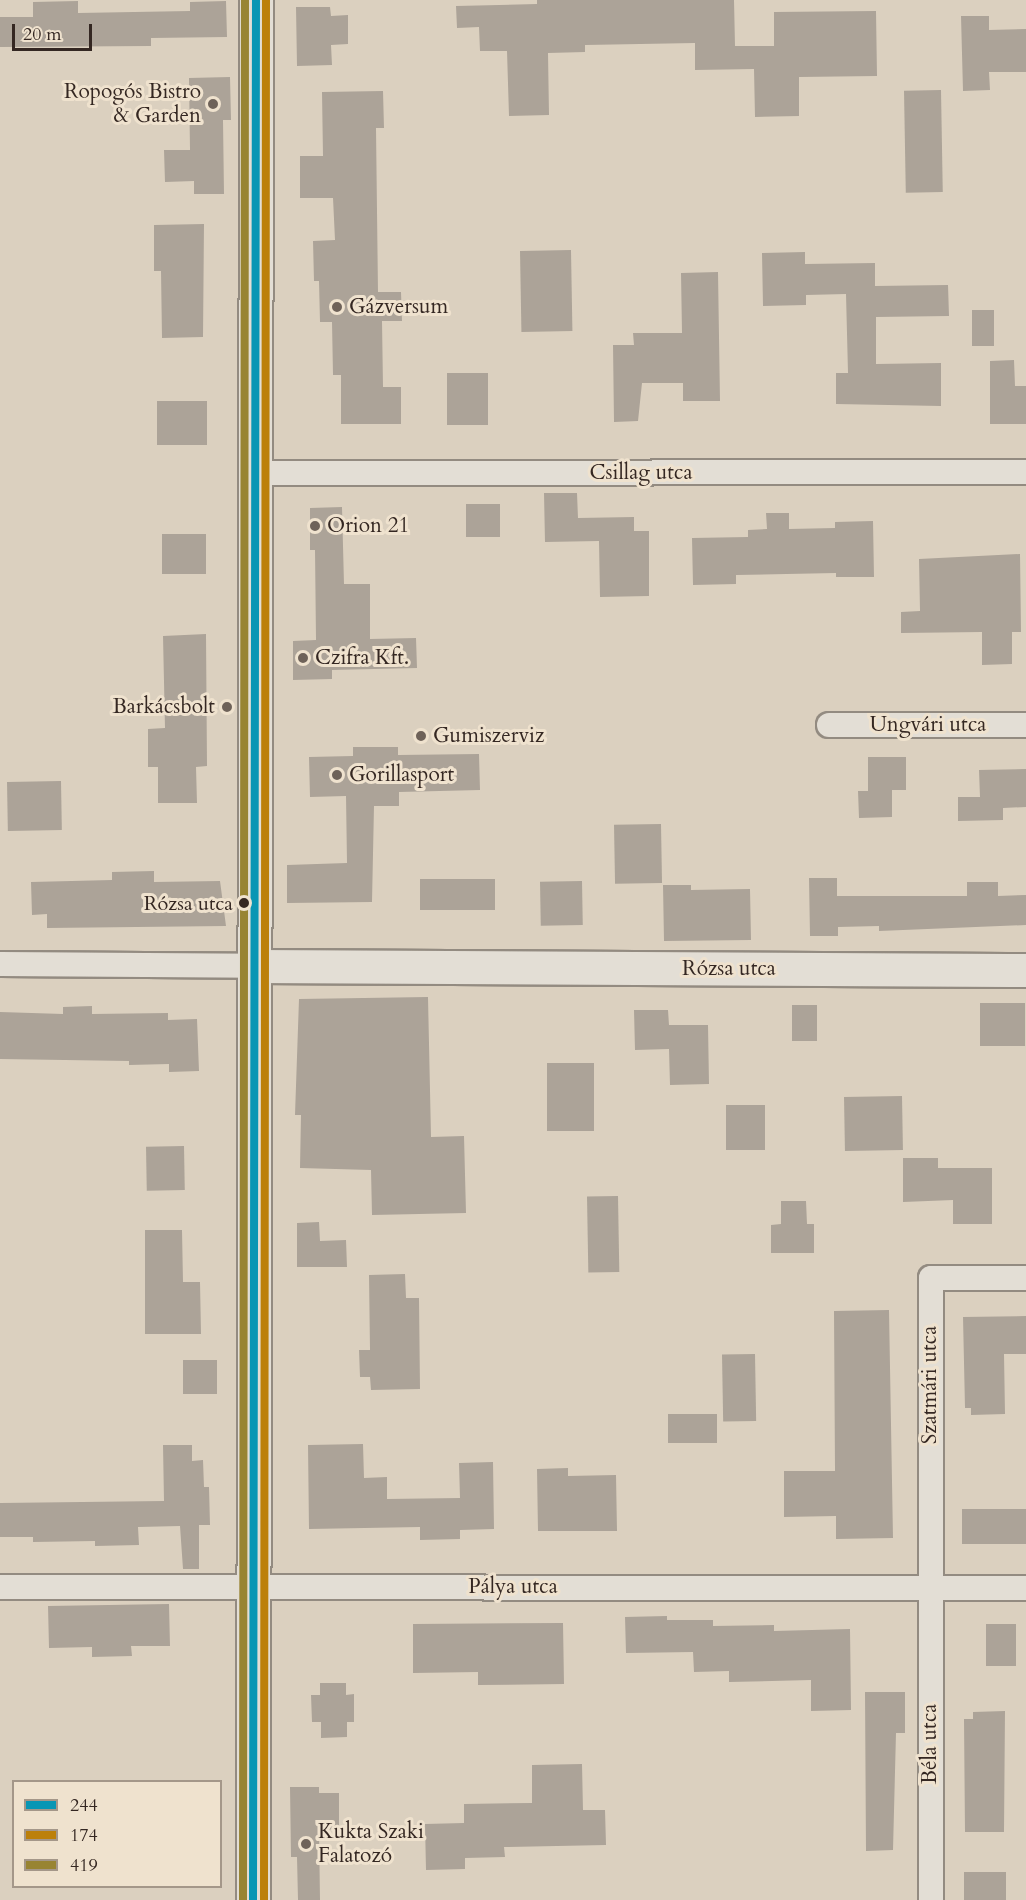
<!DOCTYPE html>
<html>
<head>
<meta charset="utf-8">
<style>
  body { margin:0 }
  #map { position:relative; width:1026px; height:1900px; overflow:hidden; background:#dbd0bf; font-family:Cardo,serif }
  div>[style] { position:absolute }
  .building>* { inset:0; background:#aca398; transform-origin:0 0 }
  .roads { filter:drop-shadow(2px 0 #938b81) drop-shadow(-2px 0 #938b81) drop-shadow(0 2px #938b81) drop-shadow(0 -2px #938b81) }
  .street>* { height:24px; margin:-12px; padding:0 12px; transform-origin:12px; border-radius:12px; background:#e3ded5 }
  .secondary>* { height:33px; margin:-16.5px; padding:0 16.5px; transform-origin:16.5px; border-radius:16.5px; background:#e3ded5 }
  .bus-1>* { height:8px; margin:-4px; padding:0 4px; transform-origin:4px; border-radius:4px; background:#0896b4 }
  .bus-2>* { height:8px; margin:-4px; padding:0 4px; transform-origin:4px; border-radius:4px; background:#bc800a }
  .bus-3>* { height:8px; margin:-4px; padding:0 4px; transform-origin:4px; border-radius:4px; background:#988432 }
  .dots>* { width:16px; height:16px; translate:-50% -50%; box-sizing:border-box; border:3px solid #efe2ce; border-radius:50% }
  span { translate:-50% -50%; white-space:nowrap; text-align:center; line-height:1.15; -webkit-text-stroke:6px #efe2ce; paint-order:stroke }
  .bus-label { font-size:20px; color:#342722 }
  .right { translate:-100% -50%; text-align:right }
  .poi-label { font-size:21px; color:#342722 }
  .left { translate:0 -50%; text-align:left }
  .street-label { font-size:21px; color:#342722 }
  .legend { position:absolute; left:12px; top:1780px; width:210px; height:108px; box-sizing:border-box; background:#efe2ce; border:2px solid #a49789; margin:0; padding:8px 10px; list-style:none; font-size:18px; color:#342722 }
  .legend li { display:flex; align-items:center; gap:12px; height:30px }
  .legend b { width:30px; border:2px solid #a49789 }
  .scale { position:absolute; left:12px; top:24px; width:80px; height:27px; box-sizing:border-box; border:3px solid #342722; border-top:0; padding-left:8px; font-size:18px; line-height:21px; white-space:nowrap; color:#342722; -webkit-text-stroke:4px #efe2ce; paint-order:stroke }
</style>
</head>
<body>
<div id="map">
  <div class="building">
    <div style="clip-path:polygon(537px 0,734px 0,735px 46px,774px 46px,774px 12px,876px 11px,877px 76px,799px 77px,799px 116px,755px 117px,754px 69px,695px 70px,695px 43px,585px 45px,585px 52px,548px 53px,549px 115px,509px 116px,507px 51px,480px 51px,479px 27px,457px 28px,456px 6px,537px 4px)"></div>
    <div style="clip-path:polygon(78px 1px,78px 13px,190px 11px,190px 2px,226px 1px,227px 37px,151px 38px,151px 46px,0 47px,0 17px,33px 17px,33px 2px)"></div>
    <div style="clip-path:polygon(296px 7px,330px 7px,331px 16px,348px 15px,348px 44px,331px 45px,332px 65px,297px 66px)"></div>
    <div style="clip-path:polygon(961px 16px,989px 16px,989px 30px,1026px 29px,1026px 72px,989px 72px,990px 90px,963px 91px)"></div>
    <div style="clip-path:polygon(230px 77px,231px 120px,223px 120px,224px 194px,194px 194px,194px 181px,165px 182px,164px 150px,190px 150px,189px 78px)"></div>
    <div style="left:941px;top:90px;width:102px;height:37px;rotate:89deg"></div>
    <div style="clip-path:polygon(383px 91px,384px 128px,376px 128px,378px 292px,401px 292px,402px 321px,382px 321px,383px 387px,401px 387px,401px 424px,341px 424px,341px 375px,333px 375px,332px 322px,320px 322px,319px 281px,314px 281px,313px 241px,335px 240px,333px 198px,300px 198px,300px 156px,323px 156px,322px 92px)"></div>
    <div style="clip-path:polygon(204px 224px,203px 337px,162px 338px,161px 271px,154px 271px,154px 225px)"></div>
    <div style="left:571px;top:250px;width:81px;height:51px;rotate:89deg"></div>
    <div style="clip-path:polygon(805px 252px,805px 264px,875px 263px,875px 286px,948px 285px,949px 316px,876px 317px,876px 364px,941px 363px,941px 406px,836px 404px,836px 373px,848px 373px,846px 294px,806px 295px,806px 305px,763px 306px,762px 253px)"></div>
    <div style="clip-path:polygon(718px 272px,720px 401px,683px 401px,683px 383px,642px 383px,638px 421px,614px 422px,613px 345px,634px 345px,633px 333px,682px 333px,681px 273px)"></div>
    <div style="left:972px;top:310px;width:22px;height:36px"></div>
    <div style="clip-path:polygon(1014px 360px,1015px 386px,1026px 386px,1026px 424px,990px 424px,990px 361px)"></div>
    <div style="left:447px;top:373px;width:41px;height:52px"></div>
    <div style="left:207px;top:401px;width:44px;height:50px;rotate:90deg"></div>
    <div style="clip-path:polygon(544px 493px,577px 493px,578px 518px,634px 517px,634px 531px,649px 531px,649px 596px,600px 597px,599px 541px,545px 542px)"></div>
    <div style="left:466px;top:504px;width:34px;height:33px"></div>
    <div style="clip-path:polygon(342px 507px,344px 584px,370px 584px,370px 639px,416px 638px,417px 668px,332px 670px,332px 679px,293px 680px,293px 641px,316px 640px,315px 550px,310px 550px,310px 508px)"></div>
    <div style="clip-path:polygon(766px 513px,789px 513px,789px 529px,835px 528px,835px 522px,873px 521px,874px 577px,836px 577px,836px 573px,736px 575px,736px 584px,693px 585px,692px 538px,748px 537px,748px 530px,767px 529px)"></div>
    <div style="left:162px;top:534px;width:44px;height:40px"></div>
    <div style="clip-path:polygon(1020px 554px,1021px 632px,1012px 632px,1012px 664px,982px 665px,982px 632px,901px 633px,901px 612px,920px 611px,919px 559px)"></div>
    <div style="clip-path:polygon(206px 634px,207px 766px,196px 767px,197px 803px,158px 803px,158px 767px,148px 767px,148px 729px,165px 728px,163px 636px)"></div>
    <div style="clip-path:polygon(353px 747px,398px 747px,398px 755px,479px 754px,480px 790px,399px 792px,399px 806px,374px 806px,372px 902px,287px 903px,287px 865px,347px 863px,346px 796px,310px 797px,309px 757px,353px 756px)"></div>
    <div style="clip-path:polygon(868px 757px,906px 757px,906px 790px,892px 790px,892px 817px,859px 818px,858px 791px,868px 791px)"></div>
    <div style="clip-path:polygon(1026px 769px,1026px 807px,1003px 808px,1003px 820px,958px 821px,958px 797px,980px 797px,979px 770px)"></div>
    <div style="left:61px;top:781px;width:49px;height:54px;rotate:89deg"></div>
    <div style="left:661px;top:824px;width:59px;height:47px;rotate:89deg"></div>
    <div style="clip-path:polygon(154px 871px,154px 882px,220px 881px,226px 926px,47px 928px,47px 914px,32px 915px,31px 882px,112px 880px,112px 872px)"></div>
    <div style="clip-path:polygon(809px 878px,837px 878px,837px 896px,967px 896px,967px 882px,998px 882px,998px 896px,1026px 895px,1026px 925px,879px 931px,879px 926px,838px 927px,838px 936px,810px 936px)"></div>
    <div style="left:495px;top:879px;width:31px;height:75px;rotate:90deg"></div>
    <div style="left:582px;top:881px;width:44px;height:42px;rotate:89deg"></div>
    <div style="clip-path:polygon(663px 885px,691px 885px,691px 890px,750px 889px,751px 940px,664px 941px)"></div>
    <div style="clip-path:polygon(428px 997px,431px 1137px,464px 1136px,466px 1213px,372px 1215px,371px 1170px,300px 1168px,301px 1115px,295px 1115px,299px 999px)"></div>
    <div style="left:1025px;top:1003px;width:43px;height:45px;rotate:90deg"></div>
    <div style="left:817px;top:1005px;width:36px;height:25px;rotate:90deg"></div>
    <div style="clip-path:polygon(92px 1006px,92px 1014px,168px 1013px,168px 1020px,197px 1019px,199px 1071px,169px 1072px,169px 1064px,129px 1065px,129px 1061px,0 1059px,0 1012px,63px 1014px,63px 1007px)"></div>
    <div style="clip-path:polygon(634px 1010px,668px 1010px,669px 1025px,708px 1025px,709px 1084px,670px 1085px,669px 1049px,635px 1050px)"></div>
    <div style="left:594px;top:1063px;width:68px;height:47px;rotate:90deg"></div>
    <div style="left:902px;top:1096px;width:54px;height:58px;rotate:89deg"></div>
    <div style="left:765px;top:1105px;width:45px;height:39px;rotate:90deg"></div>
    <div style="left:184px;top:1146px;width:44px;height:38px;rotate:89deg"></div>
    <div style="clip-path:polygon(903px 1158px,938px 1158px,938px 1168px,992px 1168px,992px 1224px,953px 1224px,953px 1200px,903px 1202px)"></div>
    <div style="left:618px;top:1196px;width:76px;height:31px;rotate:89deg"></div>
    <div style="clip-path:polygon(781px 1201px,806px 1201px,807px 1224px,814px 1224px,814px 1253px,771px 1253px,771px 1225px,781px 1224px)"></div>
    <div style="clip-path:polygon(319px 1222px,320px 1241px,346px 1240px,347px 1267px,297px 1267px,297px 1223px)"></div>
    <div style="clip-path:polygon(145px 1230px,182px 1230px,183px 1282px,200px 1282px,201px 1334px,145px 1334px)"></div>
    <div style="clip-path:polygon(405px 1274px,406px 1298px,419px 1298px,420px 1389px,371px 1390px,370px 1377px,360px 1377px,359px 1350px,370px 1350px,369px 1275px)"></div>
    <div style="clip-path:polygon(889px 1310px,893px 1538px,836px 1539px,836px 1516px,784px 1517px,784px 1471px,835px 1471px,834px 1311px)"></div>
    <div style="clip-path:polygon(1026px 1316px,1026px 1354px,1004px 1354px,1005px 1414px,971px 1415px,971px 1408px,965px 1408px,963px 1317px)"></div>
    <div style="left:755px;top:1354px;width:67px;height:33px;rotate:89deg"></div>
    <div style="left:183px;top:1360px;width:34px;height:34px"></div>
    <div style="left:717px;top:1414px;width:29px;height:49px;rotate:90deg"></div>
    <div style="clip-path:polygon(363px 1444px,364px 1478px,387px 1477px,387px 1499px,460px 1498px,459px 1463px,493px 1462px,494px 1529px,460px 1530px,460px 1539px,420px 1540px,420px 1527px,309px 1529px,308px 1445px)"></div>
    <div style="clip-path:polygon(163px 1445px,192px 1445px,192px 1461px,203px 1460px,204px 1487px,209px 1487px,210px 1525px,199px 1525px,199px 1569px,183px 1569px,180px 1526px,138px 1527px,139px 1545px,95px 1546px,95px 1541px,33px 1542px,33px 1537px,0 1537px,0 1503px,164px 1501px)"></div>
    <div style="clip-path:polygon(568px 1468px,568px 1476px,616px 1475px,617px 1531px,538px 1531px,537px 1469px)"></div>
    <div style="left:1026px;top:1509px;width:35px;height:64px;rotate:90deg"></div>
    <div style="clip-path:polygon(169px 1604px,170px 1646px,131px 1646px,132px 1656px,92px 1657px,92px 1647px,49px 1648px,48px 1606px)"></div>
    <div style="clip-path:polygon(667px 1616px,667px 1620px,713px 1620px,713px 1626px,774px 1625px,774px 1631px,850px 1629px,851px 1710px,811px 1711px,811px 1680px,729px 1682px,729px 1671px,694px 1672px,693px 1652px,626px 1653px,625px 1617px)"></div>
    <div style="clip-path:polygon(563px 1623px,564px 1684px,478px 1685px,478px 1672px,413px 1673px,413px 1624px)"></div>
    <div style="left:986px;top:1624px;width:30px;height:42px"></div>
    <div style="clip-path:polygon(320px 1683px,346px 1683px,346px 1695px,354px 1694px,354px 1722px,347px 1722px,347px 1737px,321px 1738px,321px 1722px,312px 1722px,311px 1695px,320px 1695px)"></div>
    <div style="clip-path:polygon(865px 1692px,905px 1692px,905px 1733px,896px 1733px,893px 1850px,866px 1851px)"></div>
    <div style="clip-path:polygon(1005px 1711px,1004px 1832px,965px 1832px,964px 1719px,973px 1719px,973px 1712px)"></div>
    <div style="clip-path:polygon(582px 1764px,583px 1810px,605px 1810px,606px 1845px,504px 1847px,505px 1857px,465px 1858px,465px 1869px,426px 1870px,425px 1824px,464px 1823px,464px 1804px,532px 1803px,532px 1765px)"></div>
    <div style="clip-path:polygon(290px 1787px,319px 1787px,319px 1793px,339px 1793px,339px 1829px,319px 1830px,320px 1900px,298px 1900px,297px 1857px,291px 1857px)"></div>
    <div style="left:1006px;top:1872px;width:28px;height:42px;rotate:90deg"></div>
  </div>
  <div class="roads">
    <div class="street">
      <div style="left:255px;top:473px;width:771px;rotate:-0.07deg"></div>
      <div style="left:829px;top:725px;width:197px"></div>
      <div style="left:0;top:964px;width:255px;rotate:0.4deg"></div>
      <div style="left:0;top:1587px;width:1026px;rotate:0.06deg"></div>
      <div style="left:931px;top:1900px;width:622px;rotate:-90deg"></div>
      <div style="left:931px;top:1278px;width:95px"></div>
    </div>
    <div class="secondary">
      <div style="left:255px;top:966px;width:771px;rotate:0.3deg"></div>
      <div style="left:253px;top:1900px;width:1900px;rotate:-89.91deg"></div>
    </div>
  </div>
  <div class="bus-1">
    <div style="left:253px;top:1900px;width:1900px;rotate:-89.91deg"></div>
  </div>
  <div class="bus-2">
    <div style="left:264px;top:1900px;width:1900px;rotate:-89.94deg"></div>
  </div>
  <div class="bus-3">
    <div style="left:243px;top:1900px;width:1900px;rotate:-89.94deg"></div>
  </div>
  <div class="dots">
    <div style="left:213px;top:104px;background:#6e6259"></div>
    <div style="left:337px;top:307px;background:#6e6259"></div>
    <div style="left:315px;top:526px;background:#6e6259"></div>
    <div style="left:303px;top:658px;background:#6e6259"></div>
    <div style="left:227px;top:707px;background:#6e6259"></div>
    <div style="left:421px;top:736px;background:#6e6259"></div>
    <div style="left:337px;top:775px;background:#6e6259"></div>
    <div style="left:244px;top:903px;background:#342722"></div>
    <div style="left:306px;top:1844px;background:#6e6259"></div>
  </div>
  <div class="bus-label">
    <span class="right" style="left:233px;top:903px">Rózsa utca</span>
  </div>
  <div class="poi-label">
    <span class="right" style="left:201px;top:104px">Ropogós Bistro<br>&amp; Garden</span>
    <span class="left" style="left:349px;top:307px">Gázversum</span>
    <span class="left" style="left:327px;top:526px">Orion 21</span>
    <span class="left" style="left:315px;top:658px">Czifra Kft.</span>
    <span class="right" style="left:215px;top:707px">Barkácsbolt</span>
    <span class="left" style="left:433px;top:736px">Gumiszerviz</span>
    <span class="left" style="left:349px;top:775px">Gorillasport</span>
    <span class="left" style="left:318px;top:1844px">Kukta Szaki<br>Falatozó</span>
  </div>
  <div class="street-label">
    <span style="left:641px;top:473px">Csillag utca</span>
    <span style="left:928px;top:725px">Ungvári utca</span>
    <span style="left:729px;top:969px">Rózsa utca</span>
    <span style="left:930px;top:1385px;rotate:-90deg">Szatmári utca</span>
    <span style="left:513px;top:1587px">Pálya utca</span>
    <span style="left:930px;top:1744px;rotate:-90deg">Béla utca</span>
  </div>
  <ul class="legend">
  <li><b style="height:8px;background:#0896b4"></b>244</li>
  <li><b style="height:8px;background:#bc800a"></b>174</li>
  <li><b style="height:8px;background:#988432"></b>419</li>
  </ul>
  <div class="scale">20 m</div>
</div>
</body>
</html>
